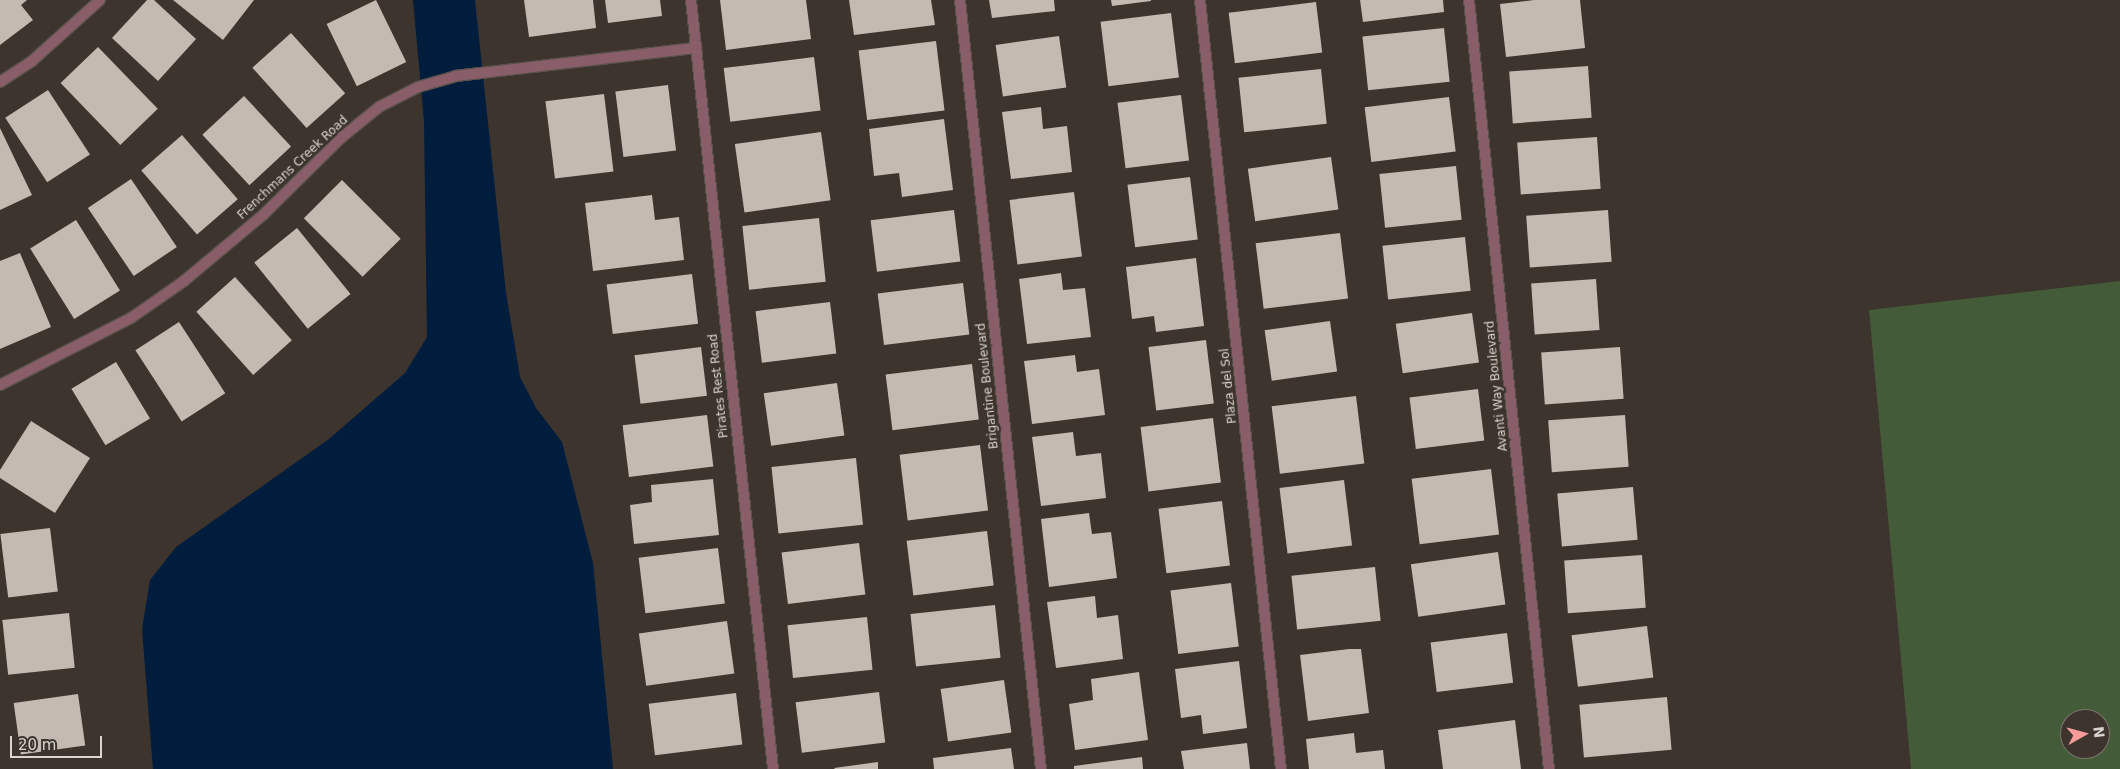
<!DOCTYPE html>
<html>
<head>
<meta charset="utf-8">
<style>
  body { margin:0 }
  #map { position:relative; width:2120px; height:769px; overflow:hidden; background:#3d342d; font-family:"DejaVu Sans",sans-serif }
  div>[style] { position:absolute }
  .green>* { inset:0; background:#445b39 }
  .water>* { inset:0; background:#001d3e }
  .building>* { inset:0; background:#c5bab2; transform-origin:0 0 }
  .roads { filter:drop-shadow(1px 0 #59514a) drop-shadow(-1px 0 #59514a) drop-shadow(0 1px #59514a) drop-shadow(0 -1px #59514a) }
  .minor>* { height:10px; margin:-5px; padding:0 5px; transform-origin:5px; border-radius:5px; background:#8a5e69 }
  span { translate:-50% -50%; white-space:nowrap; text-align:center; line-height:1.15; -webkit-text-stroke:5px #3d342d; paint-order:stroke }
  .street-label { font-size:12px; color:#dad5d0 }
  .north { position:absolute; left:2060px; top:709px; width:50px; height:50px; box-sizing:border-box; background:#3d342d; border:1px solid #7c746e; border-radius:50%; rotate:83deg; font-size:14px; font-weight:700; line-height:20px; text-align:center; color:#dad5d0 }
  .north::after { content:''; display:block; margin:auto; width:18px; height:22px; background:#f59b9a; clip-path:polygon(50% 0,100% 100%,50% 72%,0 100%) }
  .scale { position:absolute; left:10px; top:736px; width:92px; height:22px; box-sizing:border-box; border:2px solid #dad5d0; border-top:0; padding-left:6px; font-size:15px; line-height:18px; white-space:nowrap; color:#dad5d0; -webkit-text-stroke:4px #3d342d; paint-order:stroke }
</style>
</head>
<body>
<div id="map">
  <div class="green">
    <div style="clip-path:polygon(evenodd,2120px 281px,2120px 769px,1911px 769px,1869px 310px,2120px 281px,2070px 719px,2100px 719px,2100px 749px,2070px 749px,2070px 719px)"></div>
  </div>
  <div class="water">
    <div style="clip-path:polygon(413px 0,475px 0,506px 293px,520px 377px,536px 408px,562px 442px,593px 563px,613px 769px,153px 769px,142px 629px,150px 580px,176px 547px,329px 439px,405px 373px,427px 337px,424px 122px)"></div>
  </div>
  <div class="building">
    <div style="clip-path:polygon(0 0,27px 0,21px 5px,33px 20px,0 45px)"></div>
    <div style="clip-path:polygon(147px 0,154px 0,196px 39px,158px 81px,112px 38px)"></div>
    <div style="clip-path:polygon(173px 0,254px 0,223px 40px)"></div>
    <div style="left:376px;top:0;width:69px;height:55px;rotate:64deg"></div>
    <div style="clip-path:polygon(524px 0,593px 0,596px 28px,529px 37px)"></div>
    <div style="clip-path:polygon(605px 0,660px 0,662px 16px,608px 23px)"></div>
    <div style="clip-path:polygon(720px 0,806px 0,811px 39px,726px 50px)"></div>
    <div style="clip-path:polygon(849px 0,931px 0,935px 25px,854px 35px)"></div>
    <div style="clip-path:polygon(989px 0,1054px 0,1055px 11px,992px 18px)"></div>
    <div style="clip-path:polygon(1111px 0,1151px 0,1151px 1px,1112px 6px)"></div>
    <div style="clip-path:polygon(1360px 0,1443px 0,1444px 12px,1363px 22px)"></div>
    <div style="clip-path:polygon(1534px 0,1580px 0,1585px 48px,1506px 57px,1500px 4px)"></div>
    <div style="left:1316px;top:2px;width:51px;height:88px;rotate:83deg"></div>
    <div style="left:1171px;top:13px;width:65px;height:71px;rotate:83deg"></div>
    <div style="left:1444px;top:28px;width:54px;height:82px;rotate:84deg"></div>
    <div style="left:291px;top:33px;width:81px;height:52px;rotate:48deg"></div>
    <div style="left:1059px;top:36px;width:52px;height:64px;rotate:82deg"></div>
    <div style="left:936px;top:41px;width:70px;height:78px;rotate:83deg"></div>
    <div style="left:98px;top:47px;width:86px;height:52px;rotate:46deg"></div>
    <div style="left:814px;top:57px;width:54px;height:91px;rotate:83deg"></div>
    <div style="left:1588px;top:66px;width:52px;height:79px;rotate:86deg"></div>
    <div style="left:1321px;top:69px;width:55px;height:83px;rotate:84deg"></div>
    <div style="left:668px;top:85px;width:66px;height:53px;rotate:83deg"></div>
    <div style="left:48px;top:90px;width:77px;height:51px;rotate:57deg"></div>
    <div style="left:604px;top:94px;width:78px;height:59px;rotate:83deg"></div>
    <div style="left:1181px;top:95px;width:66px;height:64px;rotate:83deg"></div>
    <div style="left:244px;top:96px;width:69px;height:57px;rotate:47deg"></div>
    <div style="left:1449px;top:97px;width:55px;height:85px;rotate:83deg"></div>
    <div style="clip-path:polygon(1041px 107px,1043px 129px,1067px 126px,1072px 172px,1011px 179px,1002px 112px)"></div>
    <div style="clip-path:polygon(944px 119px,953px 190px,902px 197px,899px 173px,874px 176px,869px 129px)"></div>
    <div style="clip-path:polygon(0 128px,32px 195px,0 210px)"></div>
    <div style="left:821px;top:132px;width:69px;height:87px;rotate:82deg"></div>
    <div style="left:182px;top:135px;width:85px;height:54px;rotate:49deg"></div>
    <div style="left:1597px;top:137px;width:52px;height:80px;rotate:86deg"></div>
    <div style="left:1331px;top:157px;width:53px;height:84px;rotate:82deg"></div>
    <div style="left:1456px;top:166px;width:54px;height:77px;rotate:84deg"></div>
    <div style="left:1190px;top:177px;width:63px;height:63px;rotate:83deg"></div>
    <div style="left:131px;top:179px;width:82px;height:52px;rotate:56deg"></div>
    <div style="left:342px;top:180px;width:83px;height:54px;rotate:45deg"></div>
    <div style="left:1074px;top:192px;width:65px;height:65px;rotate:83deg"></div>
    <div style="clip-path:polygon(652px 195px,655px 220px,679px 217px,684px 260px,593px 271px,585px 203px)"></div>
    <div style="left:954px;top:210px;width:52px;height:84px;rotate:83deg"></div>
    <div style="left:1608px;top:210px;width:52px;height:82px;rotate:86deg"></div>
    <div style="left:819px;top:218px;width:64px;height:77px;rotate:84deg"></div>
    <div style="left:76px;top:220px;width:83px;height:54px;rotate:58deg"></div>
    <div style="left:297px;top:228px;width:85px;height:55px;rotate:51deg"></div>
    <div style="left:1340px;top:233px;width:66px;height:85px;rotate:83deg"></div>
    <div style="left:1465px;top:237px;width:54px;height:83px;rotate:84deg"></div>
    <div style="clip-path:polygon(20px 253px,51px 327px,0 349px,0 261px)"></div>
    <div style="clip-path:polygon(1196px 258px,1204px 326px,1156px 332px,1154px 316px,1132px 319px,1126px 267px)"></div>
    <div style="clip-path:polygon(1061px 273px,1063px 290px,1085px 288px,1091px 337px,1027px 344px,1019px 279px)"></div>
    <div style="left:692px;top:274px;width:50px;height:86px;rotate:83deg"></div>
    <div style="left:235px;top:277px;width:85px;height:52px;rotate:48deg"></div>
    <div style="left:1596px;top:279px;width:51px;height:65px;rotate:86deg"></div>
    <div style="left:963px;top:283px;width:52px;height:86px;rotate:83deg"></div>
    <div style="left:830px;top:302px;width:52px;height:75px;rotate:83deg"></div>
    <div style="left:1472px;top:313px;width:50px;height:77px;rotate:82deg"></div>
    <div style="left:1330px;top:321px;width:51px;height:66px;rotate:82deg"></div>
    <div style="left:179px;top:322px;width:85px;height:52px;rotate:57deg"></div>
    <div style="left:1206px;top:340px;width:64px;height:58px;rotate:83deg"></div>
    <div style="left:701px;top:347px;width:49px;height:67px;rotate:83deg"></div>
    <div style="left:1620px;top:347px;width:52px;height:79px;rotate:86deg"></div>
    <div style="clip-path:polygon(1075px 355px,1077px 372px,1099px 369px,1105px 415px,1032px 424px,1024px 361px)"></div>
    <div style="left:116px;top:362px;width:66px;height:52px;rotate:59deg"></div>
    <div style="left:972px;top:364px;width:56px;height:87px;rotate:83deg"></div>
    <div style="left:837px;top:383px;width:53px;height:74px;rotate:82deg"></div>
    <div style="left:1478px;top:389px;width:52px;height:69px;rotate:83deg"></div>
    <div style="left:1356px;top:396px;width:68px;height:85px;rotate:83deg"></div>
    <div style="left:707px;top:415px;width:52px;height:85px;rotate:83deg"></div>
    <div style="left:1625px;top:415px;width:52px;height:77px;rotate:86deg"></div>
    <div style="left:1213px;top:418px;width:65px;height:73px;rotate:83deg"></div>
    <div style="clip-path:polygon(31px 421px,90px 458px,55px 513px,0 478px,0 470px)"></div>
    <div style="clip-path:polygon(1073px 432px,1076px 456px,1101px 453px,1106px 498px,1041px 506px,1032px 437px)"></div>
    <div style="left:980px;top:445px;width:66px;height:81px;rotate:83deg"></div>
    <div style="left:856px;top:458px;width:67px;height:85px;rotate:84deg"></div>
    <div style="left:1491px;top:469px;width:66px;height:80px;rotate:83deg"></div>
    <div style="clip-path:polygon(713px 479px,719px 535px,634px 544px,630px 505px,652px 502px,651px 485px)"></div>
    <div style="left:1344px;top:480px;width:66px;height:65px;rotate:83deg"></div>
    <div style="left:1633px;top:487px;width:53px;height:76px;rotate:85deg"></div>
    <div style="left:1222px;top:501px;width:65px;height:64px;rotate:83deg"></div>
    <div style="clip-path:polygon(1089px 513px,1092px 534px,1111px 532px,1117px 578px,1049px 587px,1041px 519px)"></div>
    <div style="left:50px;top:528px;width:64px;height:50px;rotate:83deg"></div>
    <div style="left:987px;top:531px;width:55px;height:81px;rotate:83deg"></div>
    <div style="left:859px;top:543px;width:52px;height:78px;rotate:83deg"></div>
    <div style="left:718px;top:548px;width:56px;height:80px;rotate:83deg"></div>
    <div style="left:1498px;top:552px;width:53px;height:88px;rotate:82deg"></div>
    <div style="left:1642px;top:555px;width:53px;height:78px;rotate:86deg"></div>
    <div style="left:1375px;top:567px;width:54px;height:84px;rotate:84deg"></div>
    <div style="left:1231px;top:583px;width:64px;height:61px;rotate:83deg"></div>
    <div style="clip-path:polygon(1095px 596px,1097px 618px,1118px 615px,1123px 659px,1056px 668px,1047px 602px)"></div>
    <div style="left:995px;top:605px;width:53px;height:85px;rotate:84deg"></div>
    <div style="left:69px;top:613px;width:55px;height:67px;rotate:84deg"></div>
    <div style="left:867px;top:617px;width:53px;height:80px;rotate:84deg"></div>
    <div style="left:727px;top:621px;width:53px;height:89px;rotate:82deg"></div>
    <div style="left:1647px;top:626px;width:52px;height:76px;rotate:83deg"></div>
    <div style="left:1507px;top:633px;width:50px;height:77px;rotate:83deg"></div>
    <div style="clip-path:polygon(1349px 649px,1361px 649px,1369px 713px,1308px 721px,1300px 655px)"></div>
    <div style="clip-path:polygon(1239px 661px,1247px 728px,1203px 734px,1201px 715px,1181px 718px,1175px 669px)"></div>
    <div style="clip-path:polygon(1139px 672px,1148px 740px,1075px 750px,1069px 704px,1093px 700px,1091px 679px)"></div>
    <div style="left:1004px;top:680px;width:53px;height:64px;rotate:82deg"></div>
    <div style="left:879px;top:692px;width:51px;height:84px;rotate:83deg"></div>
    <div style="left:736px;top:693px;width:52px;height:88px;rotate:83deg"></div>
    <div style="left:78px;top:694px;width:52px;height:65px;rotate:82deg"></div>
    <div style="left:1667px;top:697px;width:53px;height:88px;rotate:85deg"></div>
    <div style="clip-path:polygon(1515px 720px,1521px 769px,1443px 769px,1438px 730px)"></div>
    <div style="clip-path:polygon(1354px 733px,1356px 753px,1383px 750px,1385px 769px,1309px 769px,1306px 739px)"></div>
    <div style="clip-path:polygon(1247px 743px,1250px 769px,1184px 769px,1181px 751px)"></div>
    <div style="clip-path:polygon(1011px 748px,1014px 769px,934px 769px,933px 758px)"></div>
    <div style="clip-path:polygon(1142px 757px,1143px 769px,1074px 769px,1074px 766px)"></div>
    <div style="clip-path:polygon(878px 762px,878px 769px,835px 769px,834px 768px)"></div>
  </div>
  <div class="roads">
    <div class="minor">
      <div style="left:691px;top:0;width:773px;rotate:83.91deg"></div>
      <div style="left:960px;top:0;width:773px;rotate:83.99deg"></div>
      <div style="left:1200px;top:0;width:773px;rotate:83.99deg"></div>
      <div style="left:1469px;top:0;width:773px;rotate:84.06deg"></div>
      <div style="left:0;top:82px;width:38px;rotate:-33deg"></div>
      <div style="left:32px;top:61px;width:91px;rotate:-41.9deg"></div>
      <div style="left:0;top:385px;width:147px;rotate:-27.1deg"></div>
      <div style="left:131px;top:318px;width:65px;rotate:-34.9deg"></div>
      <div style="left:184px;top:281px;width:103px;rotate:-39.9deg"></div>
      <div style="left:263px;top:215px;width:111px;rotate:-44.6deg"></div>
      <div style="left:342px;top:137px;width:48px;rotate:-39deg"></div>
      <div style="left:379px;top:107px;width:44px;rotate:-27.1deg"></div>
      <div style="left:418px;top:87px;width:40px;rotate:-16deg"></div>
      <div style="left:456px;top:76px;width:242px;rotate:-6.7deg"></div>
    </div>
  </div>
  <div class="street-label">
    <span style="left:293px;top:168px;rotate:-43deg">Frenchmans Creek Road</span>
    <span style="left:719px;top:386px;rotate:-96deg">Pirates Rest Road</span>
    <span style="left:988px;top:386px;rotate:-96deg">Brigantine Boulevard</span>
    <span style="left:1229px;top:386px;rotate:-96deg">Plaza del Sol</span>
    <span style="left:1497px;top:386px;rotate:-96deg">Avanti Way Boulevard</span>
  </div>
  <div class="north">N</div>
  <div class="scale">20 m</div>
</div>
</body>
</html>
